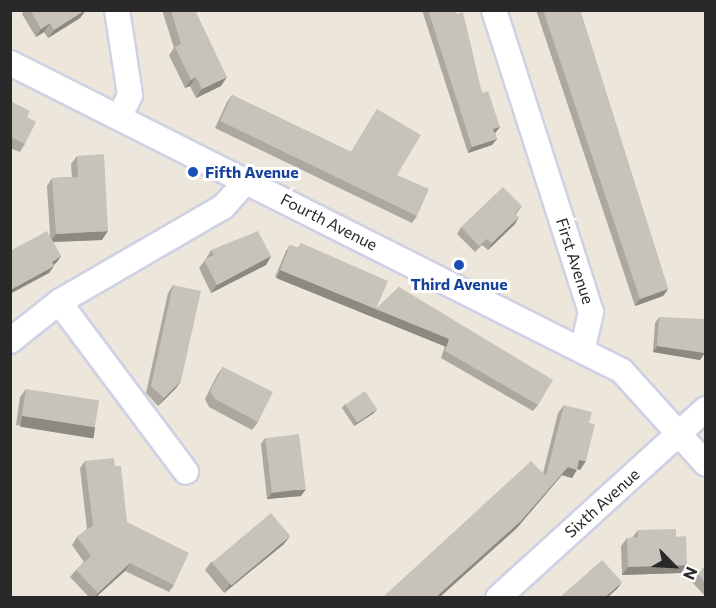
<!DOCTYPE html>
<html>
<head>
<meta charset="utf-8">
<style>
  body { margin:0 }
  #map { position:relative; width:716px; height:608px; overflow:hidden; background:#ede6da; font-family:Commissioner,sans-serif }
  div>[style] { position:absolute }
  .roads { filter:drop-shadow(2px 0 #cfd1e4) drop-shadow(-2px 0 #cfd1e4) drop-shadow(0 2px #cfd1e4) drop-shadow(0 -2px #cfd1e4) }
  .minor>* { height:24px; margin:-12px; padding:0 12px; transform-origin:12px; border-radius:12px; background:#fff }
  .wall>* { inset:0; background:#aca8a0 }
  .shaded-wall>* { inset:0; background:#8c8882; transform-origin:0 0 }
  .building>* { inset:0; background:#c8c3ba; transform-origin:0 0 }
  .dots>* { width:16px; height:16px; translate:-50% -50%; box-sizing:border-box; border:3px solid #fff; border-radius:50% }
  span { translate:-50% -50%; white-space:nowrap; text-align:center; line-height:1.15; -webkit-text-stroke:6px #fff; paint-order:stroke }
  .transit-label { font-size:16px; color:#164399; font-weight:700 }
  .left { translate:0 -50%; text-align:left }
  .street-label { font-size:16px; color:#292929 }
  .frame { position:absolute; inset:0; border:12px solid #292929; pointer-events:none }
  .north { position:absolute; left:644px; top:536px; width:60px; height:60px; -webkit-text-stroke:4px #fff; paint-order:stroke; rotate:114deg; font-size:16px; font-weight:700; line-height:24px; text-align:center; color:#292929 }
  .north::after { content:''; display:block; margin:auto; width:21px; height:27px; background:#292929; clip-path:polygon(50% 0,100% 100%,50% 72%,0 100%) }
</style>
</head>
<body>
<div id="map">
  <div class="roads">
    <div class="minor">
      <div style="left:117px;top:10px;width:86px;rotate:81.3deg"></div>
      <div style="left:130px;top:95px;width:25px;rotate:116deg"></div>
      <div style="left:494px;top:10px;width:317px;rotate:72.2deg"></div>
      <div style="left:591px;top:312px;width:39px;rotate:103deg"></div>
      <div style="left:10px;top:63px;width:685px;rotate:26.71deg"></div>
      <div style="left:622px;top:371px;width:125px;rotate:47.9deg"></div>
      <div style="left:59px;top:302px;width:212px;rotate:53.2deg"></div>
      <div style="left:10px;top:341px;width:63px;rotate:-38.5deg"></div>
      <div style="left:59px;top:302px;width:190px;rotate:-30.1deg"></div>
      <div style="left:223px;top:207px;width:36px;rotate:-48deg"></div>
      <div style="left:498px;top:598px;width:281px;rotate:-42.3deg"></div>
    </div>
  </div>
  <div class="wall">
    <div style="clip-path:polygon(24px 10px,86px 10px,80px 18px,48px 38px,44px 32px,36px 37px,22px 14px)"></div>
    <div style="clip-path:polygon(162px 10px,195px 10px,221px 86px,196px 98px,190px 86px,185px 88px,169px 55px,174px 48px)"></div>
    <div style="clip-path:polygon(422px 10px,455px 10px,482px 93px,500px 127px,495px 133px,497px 139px,492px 145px,468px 153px)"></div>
    <div style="clip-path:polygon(536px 10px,580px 10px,668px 289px,663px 296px,635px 306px)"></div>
    <div style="clip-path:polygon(232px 95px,351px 152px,377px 109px,397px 175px,417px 216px,412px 223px,215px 128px,227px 102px)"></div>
    <div style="clip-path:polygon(10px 101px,27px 117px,25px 144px,20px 152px,10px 148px)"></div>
    <div style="clip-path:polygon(77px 156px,102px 240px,53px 242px,61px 256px,56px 263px,54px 265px,49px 273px,50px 235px,47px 186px,52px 178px,72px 177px,71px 164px)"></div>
    <div style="clip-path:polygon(522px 206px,516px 214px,515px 224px,488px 250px,482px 245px,475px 252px,457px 234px,461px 227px)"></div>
    <div style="clip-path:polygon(301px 243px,376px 309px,399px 287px,538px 405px,533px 411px,441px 358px,445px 346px,275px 277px,286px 251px,290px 245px,298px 248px)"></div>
    <div style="clip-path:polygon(211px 250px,271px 256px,266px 265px,211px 293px,199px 268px,206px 259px)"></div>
    <div style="clip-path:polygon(173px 285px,181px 381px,176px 388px,158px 406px,146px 393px,168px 293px)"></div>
    <div style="clip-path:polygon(659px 317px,705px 354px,704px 354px,700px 360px,653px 352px,655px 323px)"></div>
    <div style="clip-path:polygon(223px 367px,258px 422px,252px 430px,209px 407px,205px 399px,217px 375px)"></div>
    <div style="clip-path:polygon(26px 389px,95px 427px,89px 436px,16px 425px,20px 397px)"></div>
    <div style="clip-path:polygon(345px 404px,374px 413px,354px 426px,342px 408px)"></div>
    <div style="clip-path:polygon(564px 405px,589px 423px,580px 470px,577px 469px,572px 478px,562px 475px,516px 529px,543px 473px,558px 413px)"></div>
    <div style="clip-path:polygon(265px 438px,301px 496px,267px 499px,261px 444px)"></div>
    <div style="clip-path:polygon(85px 461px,115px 466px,127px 522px,174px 585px,169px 592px,125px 571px,96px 597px,89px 597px,70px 577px,76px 570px,84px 562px,72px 545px,77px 537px,87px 529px,80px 468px)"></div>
    <div style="clip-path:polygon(638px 530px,676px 537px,681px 573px,622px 575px,621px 546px,627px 538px,632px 538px)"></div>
    <div style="clip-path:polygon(284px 544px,224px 593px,205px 570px,211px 562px)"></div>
    <div style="clip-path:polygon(705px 566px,705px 596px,692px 582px,698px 574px)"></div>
  </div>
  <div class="shaded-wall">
    <div style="clip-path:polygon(86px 10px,80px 18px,48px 38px,54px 30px)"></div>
    <div style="clip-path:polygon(50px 23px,44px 32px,36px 37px,41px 29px)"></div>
    <div style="clip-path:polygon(196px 77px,190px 86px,185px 88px,191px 80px)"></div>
    <div style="clip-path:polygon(227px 77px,221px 86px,196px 98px,202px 89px)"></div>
    <div style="clip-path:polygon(500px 127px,495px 133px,489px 135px,493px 129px)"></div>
    <div style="clip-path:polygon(497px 139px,492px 145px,468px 153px,472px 147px)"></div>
    <div style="clip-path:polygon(519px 217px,515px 224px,488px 250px,492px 243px)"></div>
    <div style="clip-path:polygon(108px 231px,102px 240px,50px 242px,56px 234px)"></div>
    <div style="clip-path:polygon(61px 256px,56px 263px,46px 269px,52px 262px)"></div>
    <div style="clip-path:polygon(271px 256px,266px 265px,211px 293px,217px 285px)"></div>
    <div style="clip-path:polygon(54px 266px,49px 273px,10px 294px,10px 290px)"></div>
    <div style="left:280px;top:270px;width:183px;height:9px;rotate:22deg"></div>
    <div style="clip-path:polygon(668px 289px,663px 296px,635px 306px,640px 299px)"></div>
    <div style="clip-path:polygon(657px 346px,705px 348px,705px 354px,704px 354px,700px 360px,653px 352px)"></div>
    <div style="clip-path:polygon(181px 381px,176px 388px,158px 406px,164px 398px)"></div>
    <div style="clip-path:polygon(377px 409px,374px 413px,354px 426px,357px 422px)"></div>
    <div style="left:22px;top:416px;width:74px;height:11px;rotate:9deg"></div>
    <div style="clip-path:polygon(579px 460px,586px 461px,580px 470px,574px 468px)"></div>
    <div style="clip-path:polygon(568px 467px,577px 470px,572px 478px,562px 475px,516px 529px,440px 597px,436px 597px)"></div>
    <div style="clip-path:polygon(306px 489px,301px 496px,267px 499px,272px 493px)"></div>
    <div style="clip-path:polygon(290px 536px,284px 544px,224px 593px,229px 585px)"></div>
    <div style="clip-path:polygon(130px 563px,125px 571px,96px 597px,95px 597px,98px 593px)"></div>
    <div style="clip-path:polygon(687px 565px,681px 573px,622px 575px,628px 567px)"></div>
    <div style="clip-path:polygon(622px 582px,617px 589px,608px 597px,605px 597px)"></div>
  </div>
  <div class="building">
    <div style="clip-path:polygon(30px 10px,85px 10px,54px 30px,50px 23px,41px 29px)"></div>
    <div style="clip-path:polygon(171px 10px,195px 10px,227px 77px,202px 89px,196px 77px,191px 80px,175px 47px,181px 44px)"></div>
    <div style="clip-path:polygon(428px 10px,455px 10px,457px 14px,463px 12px,482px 93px,488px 91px,500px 127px,493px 129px,497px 139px,472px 147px)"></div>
    <div style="clip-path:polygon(543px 10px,580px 10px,668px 289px,640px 299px)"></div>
    <div style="clip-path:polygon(232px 95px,351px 152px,377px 109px,421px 135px,397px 175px,429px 189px,417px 216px,220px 121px)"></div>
    <div style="clip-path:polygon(10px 101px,30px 111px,27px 117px,36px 122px,25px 144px,10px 137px)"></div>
    <div style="clip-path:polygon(104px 154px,108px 231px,56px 234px,52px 178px,78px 177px,77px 156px)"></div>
    <div style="clip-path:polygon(503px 187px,522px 206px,514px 213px,519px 217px,492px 243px,487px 239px,479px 246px,461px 227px)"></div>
    <div style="clip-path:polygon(47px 231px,61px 256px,52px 262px,54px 266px,10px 290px,10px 251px)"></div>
    <div style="clip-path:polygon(258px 231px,271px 256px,217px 285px,204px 260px,214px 255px,211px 250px)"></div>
    <div style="clip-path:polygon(301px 243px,388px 281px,376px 309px,399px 287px,553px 380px,538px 405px,445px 351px,449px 339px,280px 270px,290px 245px,299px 248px)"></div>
    <div style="clip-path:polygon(173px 285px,201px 291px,181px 381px,164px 398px,151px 386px)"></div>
    <div style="clip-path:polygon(659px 317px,705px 319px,705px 348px,704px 353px,657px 346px)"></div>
    <div style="clip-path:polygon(223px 367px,273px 392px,258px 422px,215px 399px,210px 391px)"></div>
    <div style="left:26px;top:389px;width:74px;height:27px;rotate:9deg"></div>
    <div style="left:365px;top:391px;width:22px;height:24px;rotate:56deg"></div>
    <div style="clip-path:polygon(564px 405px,592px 412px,589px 423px,595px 424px,586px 461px,579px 460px,577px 470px,568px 467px,521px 521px,436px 597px,383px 597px,531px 461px,546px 476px)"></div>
    <div style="left:299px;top:434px;width:55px;height:34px;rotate:83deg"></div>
    <div style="clip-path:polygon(114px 458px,115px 466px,121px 466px,127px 522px,189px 553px,174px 585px,130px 563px,98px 593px,76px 570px,91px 556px,77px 537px,93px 525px,85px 461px)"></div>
    <div style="left:271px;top:513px;width:30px;height:77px;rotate:50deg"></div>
    <div style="clip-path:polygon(676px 529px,676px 537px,686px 536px,687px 565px,628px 567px,627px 538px,638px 537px,638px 530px)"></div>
    <div style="clip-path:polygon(602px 560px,622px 582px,605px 597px,560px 597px)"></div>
    <div style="clip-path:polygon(705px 566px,705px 582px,698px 574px)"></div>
  </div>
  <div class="dots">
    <div style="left:193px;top:172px;background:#1a4fb4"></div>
    <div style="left:459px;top:265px;background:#1a4fb4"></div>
  </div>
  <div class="transit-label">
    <span class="left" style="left:205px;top:172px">Fifth Avenue</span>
    <span style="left:459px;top:284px">Third Avenue</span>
  </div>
  <div class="street-label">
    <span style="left:329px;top:222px;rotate:27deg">Fourth Avenue</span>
    <span style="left:575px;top:261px;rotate:72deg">First Avenue</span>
    <span style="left:602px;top:503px;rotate:-42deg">Sixth Avenue</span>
  </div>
  <div class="frame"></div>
  <div class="north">N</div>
</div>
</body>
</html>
